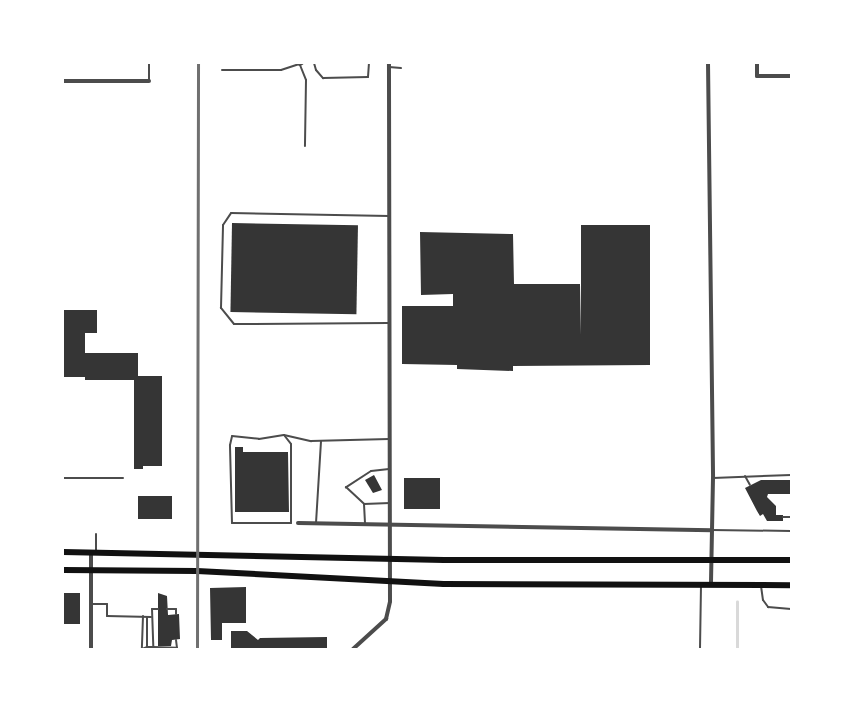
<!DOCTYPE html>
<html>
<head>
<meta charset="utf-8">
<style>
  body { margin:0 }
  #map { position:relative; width:854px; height:712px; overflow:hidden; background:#fff; font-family:Roboto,sans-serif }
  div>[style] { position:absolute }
  .stream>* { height:2.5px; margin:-1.25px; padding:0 1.25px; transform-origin:1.25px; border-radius:1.25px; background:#d9d9d9 }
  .building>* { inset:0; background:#353535; transform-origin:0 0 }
  .service>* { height:2px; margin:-1px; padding:0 1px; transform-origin:1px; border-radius:1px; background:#4c4c4c }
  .minor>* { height:4px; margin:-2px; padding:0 2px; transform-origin:2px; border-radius:2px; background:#4c4c4c }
  .trunk>* { height:6px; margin:-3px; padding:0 3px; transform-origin:3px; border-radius:3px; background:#111 }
  .rail>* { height:2.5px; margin:-1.25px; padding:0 1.25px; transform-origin:1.25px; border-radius:1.25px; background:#707070 }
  span { translate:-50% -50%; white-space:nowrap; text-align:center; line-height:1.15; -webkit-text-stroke:4px #fff; paint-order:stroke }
  .frame { position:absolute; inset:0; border:64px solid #fff; pointer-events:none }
</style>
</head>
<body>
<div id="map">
  <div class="stream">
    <div style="left:737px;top:649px;width:47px;rotate:-90deg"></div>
  </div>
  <div class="building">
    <div style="left:232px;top:223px;width:126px;height:89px;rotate:1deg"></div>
    <div style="clip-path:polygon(581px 225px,650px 225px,650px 365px,513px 366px,513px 371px,457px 369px,457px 365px,402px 364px,402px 306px,453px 306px,453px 294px,421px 295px,420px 232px,513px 234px,514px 284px,580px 284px,581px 335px)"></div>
    <div style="clip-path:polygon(63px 310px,97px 310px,97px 333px,85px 333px,85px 353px,138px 353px,138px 376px,162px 376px,162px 466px,143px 466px,143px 469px,134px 469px,134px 380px,85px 380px,85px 377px,63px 377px)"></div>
    <div style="clip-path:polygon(235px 447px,243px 447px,243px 452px,288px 452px,289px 512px,235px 512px)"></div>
    <div style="clip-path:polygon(374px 475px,382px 490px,373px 493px,365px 480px)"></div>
    <div style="left:404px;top:478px;width:36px;height:31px"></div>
    <div style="clip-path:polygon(761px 480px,791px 480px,791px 494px,768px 494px,767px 497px,776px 506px,776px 515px,783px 515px,783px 521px,767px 521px,763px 514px,760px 516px,757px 511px,745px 488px)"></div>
    <div style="left:172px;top:496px;width:23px;height:34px;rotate:90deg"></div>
    <div style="clip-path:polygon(246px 587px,246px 623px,222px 623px,222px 640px,211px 640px,210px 588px)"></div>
    <div style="left:63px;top:593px;width:17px;height:31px"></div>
    <div style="clip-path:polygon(158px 593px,167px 596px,168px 615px,179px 614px,180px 639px,172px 640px,171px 646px,158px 646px)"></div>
    <div style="clip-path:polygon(231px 631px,247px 631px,258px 640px,260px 638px,327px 637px,327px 649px,231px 649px)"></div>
  </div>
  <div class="service">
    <div style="left:314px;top:63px;width:7px;rotate:74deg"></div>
    <div style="left:316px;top:70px;width:11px;rotate:49deg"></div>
    <div style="left:323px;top:78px;width:45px;rotate:-1.3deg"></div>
    <div style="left:368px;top:77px;width:14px;rotate:-86deg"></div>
    <div style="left:300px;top:65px;width:16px;rotate:68deg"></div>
    <div style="left:306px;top:80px;width:66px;rotate:90.9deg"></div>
    <div style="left:389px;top:67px;width:12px;rotate:5deg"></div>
    <div style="left:222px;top:70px;width:59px"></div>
    <div style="left:281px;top:70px;width:20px;rotate:-18deg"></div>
    <div style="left:149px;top:81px;width:18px;rotate:-90deg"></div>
    <div style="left:388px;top:323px;width:154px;rotate:179.6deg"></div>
    <div style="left:234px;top:324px;width:21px;rotate:-129deg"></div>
    <div style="left:221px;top:308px;width:83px;rotate:-88.6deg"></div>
    <div style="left:223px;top:225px;width:14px;rotate:-56deg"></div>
    <div style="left:231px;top:213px;width:158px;rotate:1.1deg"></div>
    <div style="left:284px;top:435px;width:11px;rotate:52deg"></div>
    <div style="left:291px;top:444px;width:79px;rotate:90deg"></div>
    <div style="left:291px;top:523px;width:59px;rotate:180deg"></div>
    <div style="left:232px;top:523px;width:78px;rotate:-91.5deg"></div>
    <div style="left:230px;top:445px;width:9px;rotate:-77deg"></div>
    <div style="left:232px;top:436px;width:27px;rotate:6deg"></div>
    <div style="left:259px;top:439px;width:25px;rotate:-9deg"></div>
    <div style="left:284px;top:435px;width:28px;rotate:13deg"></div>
    <div style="left:311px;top:441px;width:78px;rotate:-1.5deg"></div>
    <div style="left:389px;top:469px;width:18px;rotate:174deg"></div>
    <div style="left:371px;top:471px;width:30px;rotate:147deg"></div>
    <div style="left:346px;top:487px;width:25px;rotate:43deg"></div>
    <div style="left:364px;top:504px;width:26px;rotate:-2deg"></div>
    <div style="left:745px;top:476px;width:10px;rotate:61deg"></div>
    <div style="left:63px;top:478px;width:60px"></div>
    <div style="left:713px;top:478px;width:78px;rotate:-2.2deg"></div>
    <div style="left:364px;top:504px;width:20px;rotate:87deg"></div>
    <div style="left:783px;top:517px;width:8px"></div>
    <div style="left:316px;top:523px;width:82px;rotate:-86.5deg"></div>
    <div style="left:712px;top:530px;width:79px;rotate:0.7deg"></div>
    <div style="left:96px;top:551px;width:17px;rotate:-90deg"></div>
    <div style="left:761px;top:586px;width:14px;rotate:82deg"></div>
    <div style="left:763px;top:600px;width:9px;rotate:54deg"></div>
    <div style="left:768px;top:607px;width:23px;rotate:5deg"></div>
    <div style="left:91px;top:604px;width:16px"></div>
    <div style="left:107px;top:604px;width:12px;rotate:90deg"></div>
    <div style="left:107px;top:616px;width:44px;rotate:1.3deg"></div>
    <div style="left:158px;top:609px;width:6px;rotate:180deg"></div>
    <div style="left:152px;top:609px;width:38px;rotate:88deg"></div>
    <div style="left:153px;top:647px;width:24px;rotate:2deg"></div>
    <div style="left:177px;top:648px;width:8px;rotate:-97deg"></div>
    <div style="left:167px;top:609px;width:9px"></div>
    <div style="left:176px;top:609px;width:5px;rotate:90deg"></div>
    <div style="left:143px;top:616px;width:33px;rotate:92deg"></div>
    <div style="left:142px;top:649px;width:5px;rotate:-22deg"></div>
    <div style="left:147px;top:617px;width:30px;rotate:90deg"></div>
    <div style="left:147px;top:647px;width:6px"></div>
    <div style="left:700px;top:649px;width:63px;rotate:-89.1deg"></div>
  </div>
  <div class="minor">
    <div style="left:708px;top:63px;width:415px;rotate:89.3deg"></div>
    <div style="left:713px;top:478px;width:107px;rotate:91.1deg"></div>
    <div style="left:757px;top:63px;width:13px;rotate:90deg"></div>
    <div style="left:757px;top:76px;width:34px"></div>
    <div style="left:300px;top:64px;width:2px;rotate:-27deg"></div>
    <div style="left:63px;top:81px;width:86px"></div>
    <div style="left:298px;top:523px;width:414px;rotate:1deg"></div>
    <div style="left:91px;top:649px;width:96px;rotate:-90deg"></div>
    <div style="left:353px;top:649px;width:45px;rotate:-42.3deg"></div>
    <div style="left:386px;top:619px;width:18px;rotate:-77deg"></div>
    <div style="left:390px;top:601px;width:538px;rotate:-90.11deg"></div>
  </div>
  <div class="trunk">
    <div style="left:63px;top:552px;width:381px;rotate:1.2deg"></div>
    <div style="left:444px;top:560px;width:347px"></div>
    <div style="left:63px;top:570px;width:134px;rotate:0.4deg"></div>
    <div style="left:197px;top:571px;width:247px;rotate:3deg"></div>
    <div style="left:444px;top:584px;width:347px;rotate:0.2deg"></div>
  </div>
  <div class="rail">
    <div style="left:197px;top:649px;width:586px;rotate:-89.9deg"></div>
  </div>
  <div class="frame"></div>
</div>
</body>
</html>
